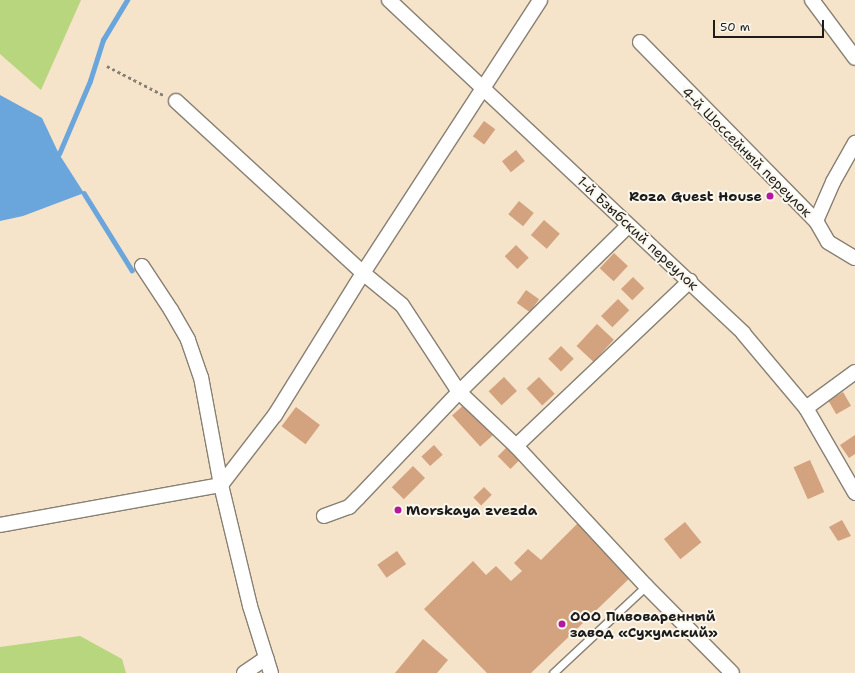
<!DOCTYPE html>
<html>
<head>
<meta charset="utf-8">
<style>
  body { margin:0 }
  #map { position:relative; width:855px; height:673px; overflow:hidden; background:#f5e3ca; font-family:"Shantell Sans",sans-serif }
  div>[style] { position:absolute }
  .green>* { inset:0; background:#b7d67d }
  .water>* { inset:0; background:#6aa5db }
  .stream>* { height:4.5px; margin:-2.25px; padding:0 2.25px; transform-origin:2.25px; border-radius:2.25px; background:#6aa5db }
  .building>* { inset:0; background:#d3a27e; transform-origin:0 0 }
  .path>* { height:2.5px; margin-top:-1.25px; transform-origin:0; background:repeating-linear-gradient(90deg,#888073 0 3px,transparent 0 6px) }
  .roads { filter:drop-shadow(1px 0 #888073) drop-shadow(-1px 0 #888073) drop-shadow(0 1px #888073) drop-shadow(0 -1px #888073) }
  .lane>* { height:7px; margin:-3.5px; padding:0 3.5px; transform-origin:3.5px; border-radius:3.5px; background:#fff }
  .street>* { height:14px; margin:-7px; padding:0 7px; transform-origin:7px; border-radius:7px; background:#fff }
  .dots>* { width:11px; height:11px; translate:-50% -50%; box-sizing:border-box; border:2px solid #fbf7ec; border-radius:50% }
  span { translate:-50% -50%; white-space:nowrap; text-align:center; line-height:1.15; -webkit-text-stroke:4px #fbf7ec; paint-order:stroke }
  .street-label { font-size:14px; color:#1c1c1c }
  .poi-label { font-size:14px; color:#1c1c1c; font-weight:700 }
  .right { translate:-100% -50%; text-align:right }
  .left { translate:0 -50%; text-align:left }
  .scale { position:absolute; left:713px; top:20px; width:111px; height:18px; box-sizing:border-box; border:2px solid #1c1c1c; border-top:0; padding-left:5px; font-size:12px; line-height:14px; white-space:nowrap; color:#1c1c1c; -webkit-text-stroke:3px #fbf7ec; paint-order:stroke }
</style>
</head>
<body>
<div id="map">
  <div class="green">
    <div style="clip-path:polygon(0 0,81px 0,41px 90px,0 54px)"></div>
    <div style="clip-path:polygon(80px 636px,122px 659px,126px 673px,0 673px,0 647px)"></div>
  </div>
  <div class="water">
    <div style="clip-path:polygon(0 95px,42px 118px,59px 154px,84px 193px,23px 216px,0 221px)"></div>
  </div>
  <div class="stream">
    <div style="left:59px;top:154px;width:79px;rotate:-67deg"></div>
    <div style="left:90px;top:81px;width:43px;rotate:-72.4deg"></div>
    <div style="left:103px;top:40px;width:47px;rotate:-59deg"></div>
    <div style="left:84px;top:193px;width:91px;rotate:58.1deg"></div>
  </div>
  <div class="building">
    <div style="left:484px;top:121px;width:14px;height:19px;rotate:36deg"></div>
    <div style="left:516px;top:150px;width:14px;height:18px;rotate:51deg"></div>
    <div style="left:519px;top:201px;width:19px;height:17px;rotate:39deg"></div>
    <div style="left:544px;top:220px;width:21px;height:20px;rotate:41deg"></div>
    <div style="left:516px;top:245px;width:18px;height:16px;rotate:45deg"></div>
    <div style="left:614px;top:253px;width:19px;height:21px;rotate:43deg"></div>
    <div style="left:633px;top:277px;width:16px;height:17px;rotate:45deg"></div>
    <div style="left:526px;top:290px;width:16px;height:16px;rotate:35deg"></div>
    <div style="left:618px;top:299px;width:16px;height:24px;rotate:45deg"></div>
    <div style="left:597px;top:324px;width:23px;height:30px;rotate:43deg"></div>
    <div style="left:561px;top:346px;width:18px;height:18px;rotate:45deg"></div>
    <div style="left:504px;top:377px;width:19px;height:21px;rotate:47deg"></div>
    <div style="left:539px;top:377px;width:23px;height:17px;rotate:47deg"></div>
    <div style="left:843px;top:392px;width:16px;height:17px;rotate:60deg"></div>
    <div style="left:467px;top:402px;width:42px;height:20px;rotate:48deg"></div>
    <div style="left:296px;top:407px;width:30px;height:24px;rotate:37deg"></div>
    <div style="clip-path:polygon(855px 435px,855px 454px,849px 458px,840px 445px)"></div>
    <div style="left:434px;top:445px;width:13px;height:17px;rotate:48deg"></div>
    <div style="left:507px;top:447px;width:18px;height:13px;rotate:45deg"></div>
    <div style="left:810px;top:460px;width:35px;height:18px;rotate:66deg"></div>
    <div style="left:413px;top:466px;width:17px;height:30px;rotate:45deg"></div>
    <div style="left:484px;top:487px;width:11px;height:15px;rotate:45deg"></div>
    <div style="clip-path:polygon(581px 520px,635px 573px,531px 673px,487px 673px,424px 609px,473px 561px,486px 575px,496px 566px,511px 581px,522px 571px,514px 563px,528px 549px,541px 560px)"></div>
    <div style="clip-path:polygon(842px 520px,851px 536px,838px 541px,829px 527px)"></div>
    <div style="left:685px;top:522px;width:26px;height:27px;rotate:51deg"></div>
    <div style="left:397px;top:551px;width:16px;height:24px;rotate:55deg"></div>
    <div style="clip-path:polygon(423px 639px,448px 660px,437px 673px,395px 673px)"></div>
  </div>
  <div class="path">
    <div style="left:107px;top:66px;width:65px;rotate:27.3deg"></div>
  </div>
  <div class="roads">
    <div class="lane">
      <div style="left:553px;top:673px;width:127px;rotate:-43.1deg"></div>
    </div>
    <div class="street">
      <div style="left:389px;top:0;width:486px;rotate:43.2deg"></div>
      <div style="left:743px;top:333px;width:98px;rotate:50deg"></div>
      <div style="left:806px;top:408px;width:98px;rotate:60deg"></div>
      <div style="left:812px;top:0;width:72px;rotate:53.4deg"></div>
      <div style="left:640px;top:42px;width:251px;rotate:45.5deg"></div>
      <div style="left:816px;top:221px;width:24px;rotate:60deg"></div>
      <div style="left:828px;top:242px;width:31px;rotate:31deg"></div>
      <div style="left:176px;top:101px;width:254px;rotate:42.6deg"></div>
      <div style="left:363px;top:273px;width:50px;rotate:39.4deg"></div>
      <div style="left:402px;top:305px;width:104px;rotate:56.8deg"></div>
      <div style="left:459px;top:392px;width:79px;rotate:43.5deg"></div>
      <div style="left:516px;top:446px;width:191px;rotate:47.1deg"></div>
      <div style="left:646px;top:586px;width:122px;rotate:45.3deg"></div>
      <div style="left:816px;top:221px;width:43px;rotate:-66.4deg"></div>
      <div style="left:833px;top:182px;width:45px;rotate:-60.6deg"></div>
      <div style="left:142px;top:266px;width:53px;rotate:56.6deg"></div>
      <div style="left:171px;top:310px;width:34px;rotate:60deg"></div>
      <div style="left:188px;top:340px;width:39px;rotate:71deg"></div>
      <div style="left:201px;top:377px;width:110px;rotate:79.5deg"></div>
      <div style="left:221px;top:485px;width:124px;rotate:76.5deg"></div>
      <div style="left:250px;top:606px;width:70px;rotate:72.6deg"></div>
      <div style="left:806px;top:408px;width:61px;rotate:-36.3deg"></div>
      <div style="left:516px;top:446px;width:240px;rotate:-43.5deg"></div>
      <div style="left:324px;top:516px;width:27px;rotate:-20deg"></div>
      <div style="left:349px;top:507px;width:13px;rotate:-45deg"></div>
      <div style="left:358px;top:498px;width:146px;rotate:-46.4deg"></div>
      <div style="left:459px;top:392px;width:237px;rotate:-44.5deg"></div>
      <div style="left:0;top:525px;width:225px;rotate:-10.3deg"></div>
      <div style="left:221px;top:485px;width:88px;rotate:-52.4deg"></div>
      <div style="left:275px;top:415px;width:167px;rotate:-58.2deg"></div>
      <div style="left:363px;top:273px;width:325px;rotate:-57deg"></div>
      <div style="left:244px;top:673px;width:27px;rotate:-34deg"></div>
    </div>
  </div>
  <div class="dots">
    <div style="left:770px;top:196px;background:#b5179e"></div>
    <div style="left:398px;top:510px;background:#b5179e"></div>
    <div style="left:562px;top:624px;background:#b5179e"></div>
  </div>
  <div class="street-label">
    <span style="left:747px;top:152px;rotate:45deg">4-й Шоссейный переулок</span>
    <span style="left:638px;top:233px;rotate:43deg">1-й Бзыбский переулок</span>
  </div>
  <div class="poi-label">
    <span class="right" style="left:762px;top:196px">Roza Guest House</span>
    <span class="left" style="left:406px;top:510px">Morskaya zvezda</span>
    <span class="left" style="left:570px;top:624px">ООО Пивоваренный<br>завод «Сухумский»</span>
  </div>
  <div class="scale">50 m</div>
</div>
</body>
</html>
